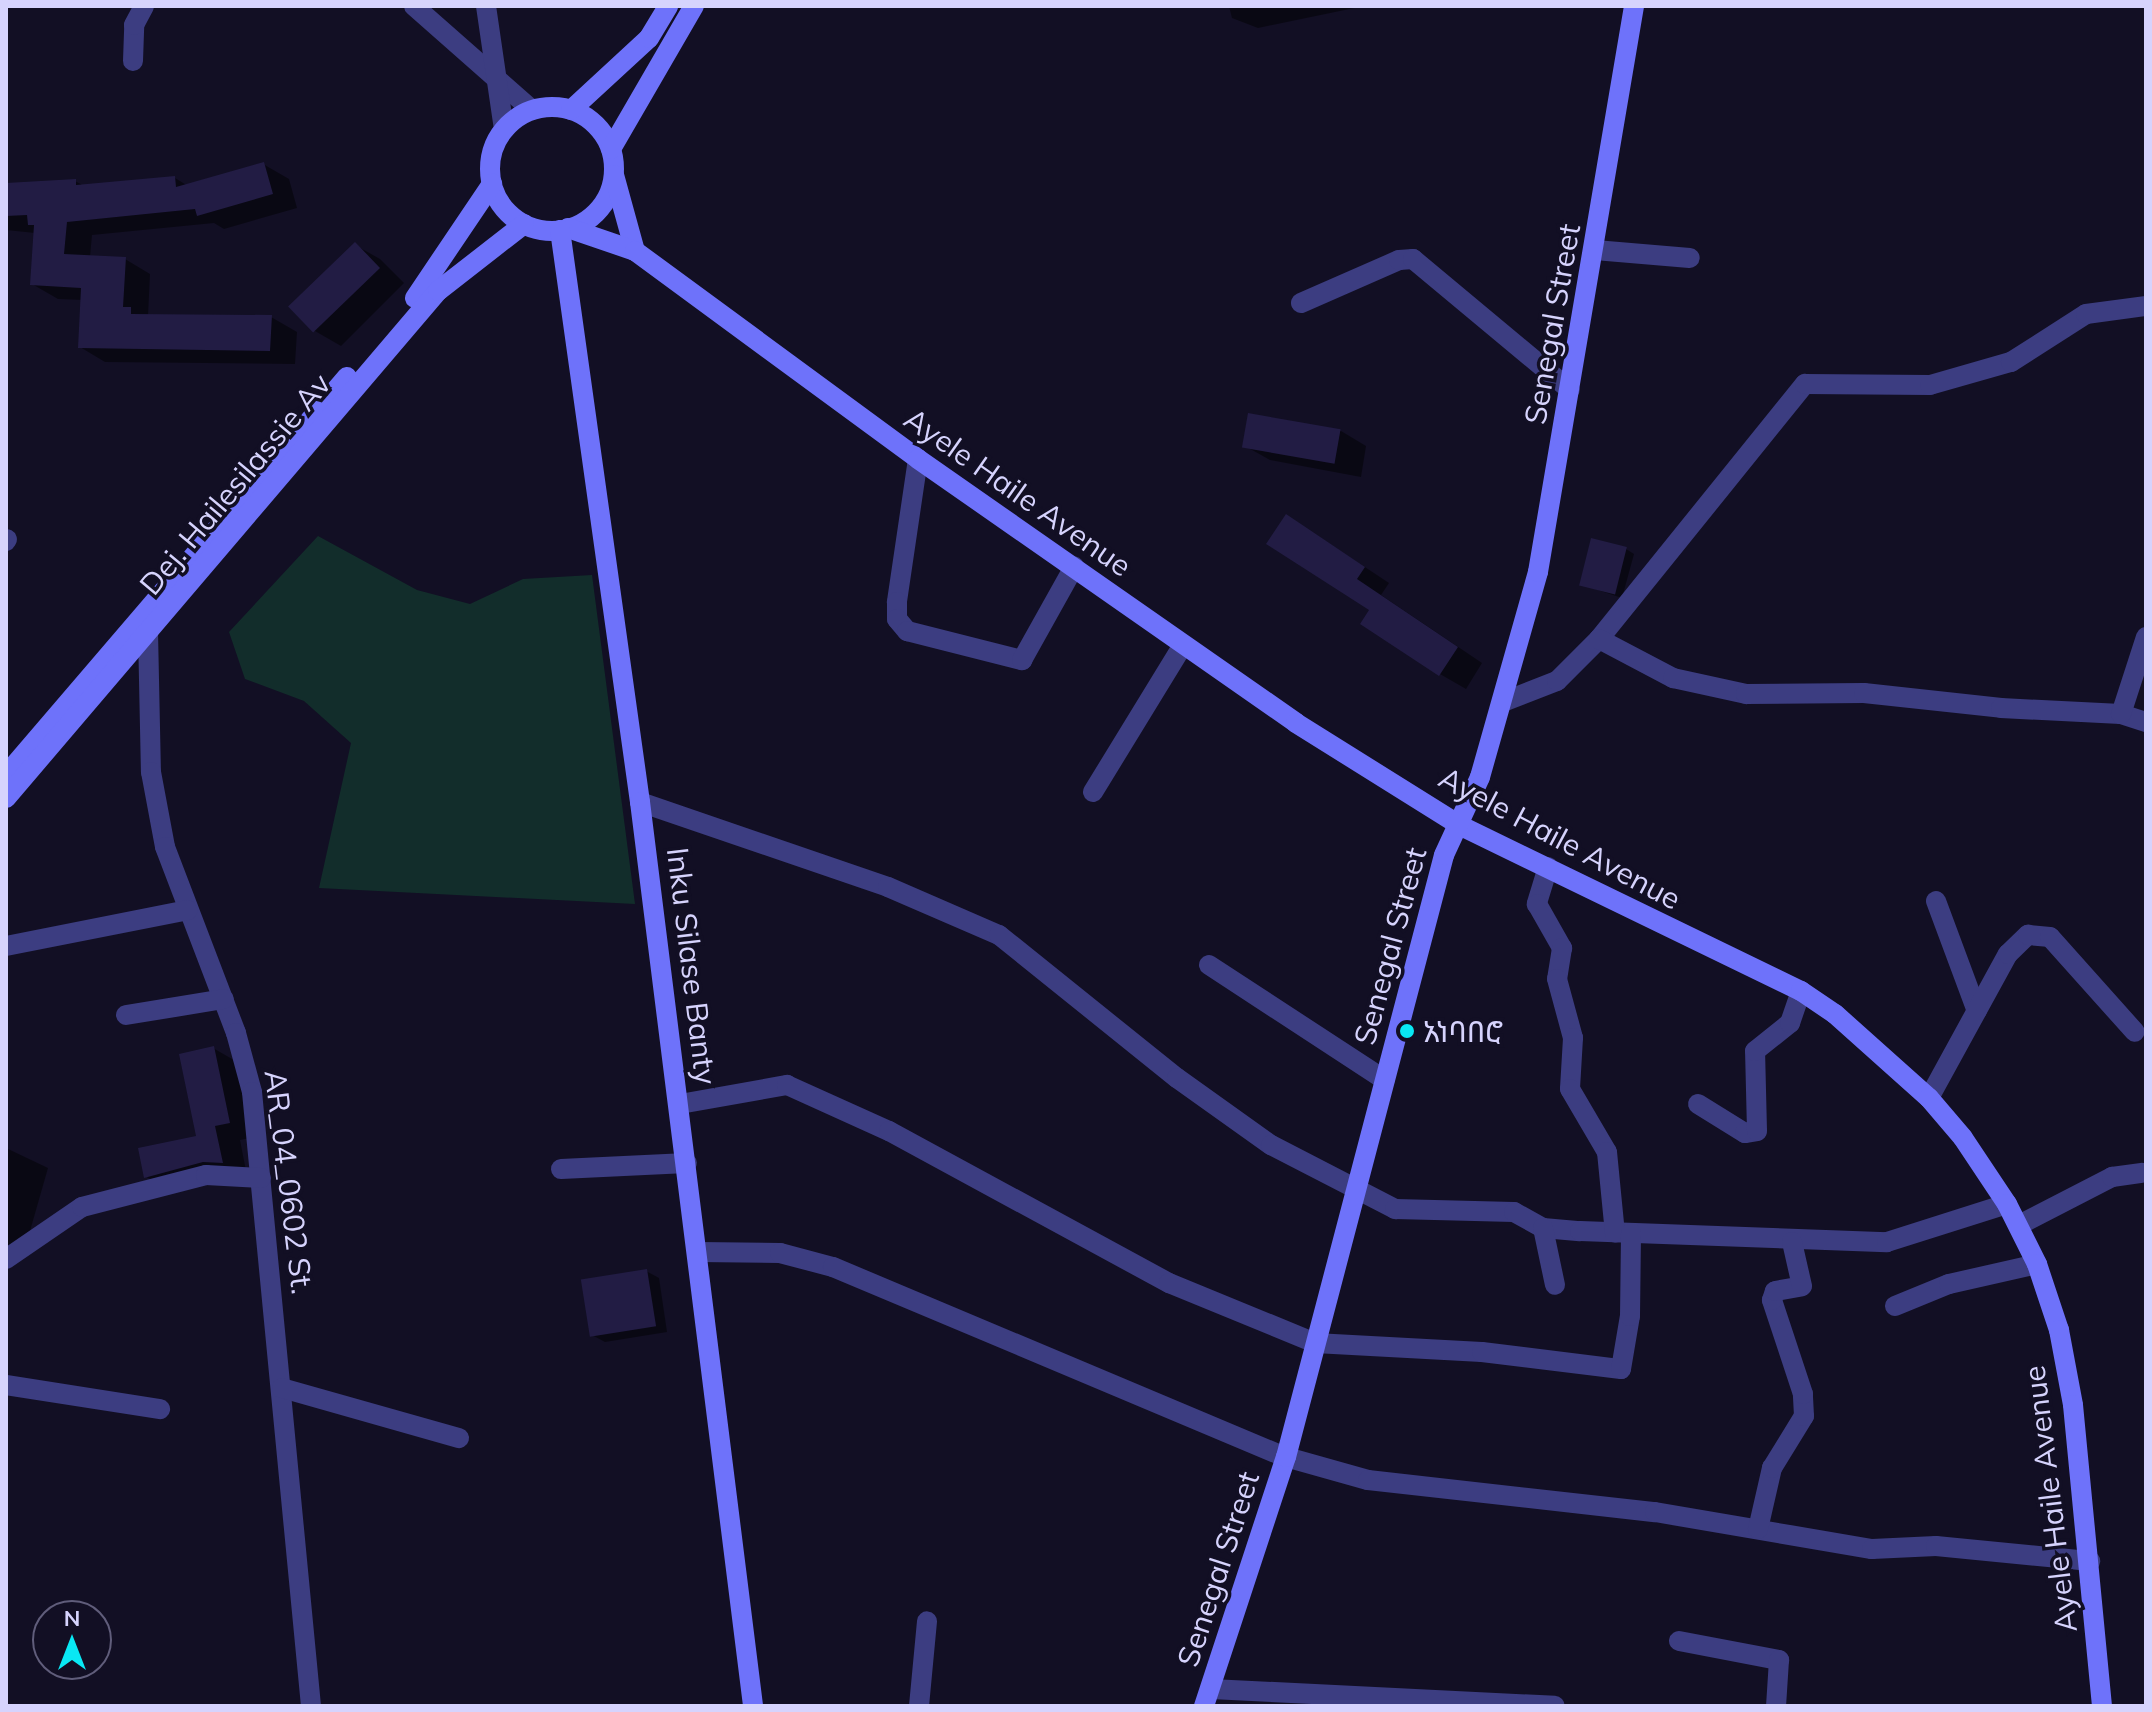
<!DOCTYPE html>
<html>
<head>
<meta charset="utf-8">
<style>
  body { margin:0 }
  #map { position:relative; width:2152px; height:1712px; overflow:hidden; background:#120f24; font-family:Mulish,"Noto Sans Ethiopic",sans-serif }
  div>[style] { position:absolute }
  .green>* { inset:0; background:#122d2b }
  .shadow>* { inset:0; background:#0007 }
  .building>* { inset:0; background:#221c44; transform-origin:0 0 }
  .street>* { height:20px; margin:-10px; padding:0 10px; transform-origin:10px; border-radius:10px; background:#3c3d81 }
  .secondary>* { height:20px; margin:-10px; padding:0 10px; transform-origin:10px; border-radius:10px; background:#6e72fa }
  .secondary>.ring { margin:-10px; padding:0; box-sizing:content-box; background:none; border:20px solid #6e72fa; border-radius:50% }
  .dots>* { width:22px; height:22px; translate:-50% -50%; box-sizing:border-box; border:4px solid #120f24; border-radius:50% }
  span { translate:-50% -50%; white-space:nowrap; text-align:center; line-height:1.15; -webkit-text-stroke:7px #120f24; paint-order:stroke }
  .street-label { font-size:30px; color:#d6d3fd }
  .poi-label { font-size:30px; color:#d6d3fd }
  .left { translate:0 -50%; text-align:left }
  .frame { position:absolute; inset:0; border:8px solid #d6d3fd; pointer-events:none }
  .north { position:absolute; left:32px; top:1600px; width:80px; height:80px; box-sizing:border-box; background:#120f24; border:2px solid #605d7b; border-radius:50%; rotate:0deg; font-size:22px; font-weight:700; line-height:32px; text-align:center; color:#d6d3fd }
  .north::after { content:''; display:block; margin:auto; width:28px; height:36px; background:#09e8f4; clip-path:polygon(50% 0,100% 100%,50% 72%,0 100%) }
</style>
</head>
<body>
<div id="map">
  <div class="green">
    <div style="clip-path:polygon(318px 536px,417px 590px,470px 604px,523px 579px,592px 575px,635px 904px,319px 888px,351px 743px,304px 701px,245px 679px,229px 632px)"></div>
  </div>
  <div class="shadow">
    <div style="clip-path:polygon(1229px 6px,1364px 6px,1258px 28px,1232px 18px)"></div>
    <div style="clip-path:polygon(263px 164px,289px 179px,297px 208px,224px 229px,214px 223px,92px 235px,90px 257px,125px 259px,150px 274px,148px 316px,271px 317px,297px 332px,295px 364px,105px 362px,80px 347px,83px 300px,58px 299px,32px 284px,35px 233px,6px 230px,6px 185px,75px 181px,84px 186px,175px 178px,188px 186px)"></div>
    <div style="clip-path:polygon(355px 245px,380px 259px,404px 283px,341px 346px,315px 331px,292px 307px)"></div>
    <div style="clip-path:polygon(1341px 431px,1366px 446px,1361px 477px,1270px 460px,1245px 446px)"></div>
    <div style="clip-path:polygon(1312px 532px,1389px 583px,1381px 595px,1482px 663px,1466px 689px,1440px 674px,1372px 610px)"></div>
    <div style="clip-path:polygon(1626px 549px,1634px 554px,1622px 598px,1580px 584px)"></div>
    <div style="clip-path:polygon(213px 1048px,239px 1063px,255px 1137px,240px 1140px,247px 1176px,171px 1191px,145px 1176px,198px 1138px)"></div>
    <div style="clip-path:polygon(6px 1148px,48px 1168px,24px 1252px,6px 1246px)"></div>
    <div style="clip-path:polygon(646px 1271px,659px 1278px,667px 1332px,605px 1342px,592px 1335px)"></div>
  </div>
  <div class="building">
    <div style="clip-path:polygon(264px 162px,273px 194px,197px 216px,195px 209px,67px 222px,64px 254px,126px 257px,123px 307px,131px 307px,131px 314px,272px 315px,270px 351px,78px 348px,81px 288px,30px 285px,34px 225px,28px 225px,27px 215px,6px 216px,6px 183px,76px 179px,76px 185px,175px 176px,176px 187px)"></div>
    <div style="left:355px;top:242px;width:36px;height:93px;rotate:46deg"></div>
    <div style="left:1248px;top:413px;width:94px;height:35px;rotate:10deg"></div>
    <div style="clip-path:polygon(1286px 514px,1365px 567px,1357px 579px,1458px 647px,1439px 676px,1360px 624px,1369px 610px,1266px 544px)"></div>
    <div style="left:1591px;top:538px;width:37px;height:49px;rotate:14deg"></div>
    <div style="clip-path:polygon(214px 1046px,230px 1123px,215px 1126px,223px 1163px,203px 1162px,144px 1178px,138px 1148px,196px 1136px,179px 1054px)"></div>
    <div style="left:647px;top:1269px;width:58px;height:67px;rotate:81deg"></div>
  </div>
  <div class="street">
    <div style="left:414px;top:6px;width:157px;rotate:41.4deg"></div>
    <div style="left:486px;top:6px;width:125px;rotate:81.7deg"></div>
    <div style="left:133px;top:61px;width:36px;rotate:-88deg"></div>
    <div style="left:134px;top:25px;width:21px;rotate:-62deg"></div>
    <div style="left:1595px;top:250px;width:95px;rotate:4.8deg"></div>
    <div style="left:1301px;top:303px;width:107px;rotate:-23.7deg"></div>
    <div style="left:1399px;top:260px;width:14px;rotate:-4deg"></div>
    <div style="left:1413px;top:259px;width:204px;rotate:39.8deg"></div>
    <div style="left:918px;top:459px;width:145px;rotate:98.4deg"></div>
    <div style="left:897px;top:602px;width:17px;rotate:90deg"></div>
    <div style="left:897px;top:619px;width:16px;rotate:50deg"></div>
    <div style="left:907px;top:631px;width:119px;rotate:14.2deg"></div>
    <div style="left:1022px;top:660px;width:107px;rotate:-60.8deg"></div>
    <div style="left:6px;top:541px;width:2px;rotate:-63deg"></div>
    <div style="left:148px;top:632px;width:140px;rotate:88.8deg"></div>
    <div style="left:151px;top:772px;width:76px;rotate:79.4deg"></div>
    <div style="left:165px;top:847px;width:199px;rotate:69.1deg"></div>
    <div style="left:236px;top:1033px;width:61px;rotate:74.8deg"></div>
    <div style="left:252px;top:1092px;width:617px;rotate:84.51deg"></div>
    <div style="left:1599px;top:639px;width:328px;rotate:-51.1deg"></div>
    <div style="left:1805px;top:384px;width:125px;rotate:0.5deg"></div>
    <div style="left:1930px;top:385px;width:84px;rotate:-15.9deg"></div>
    <div style="left:2011px;top:362px;width:89px;rotate:-32.6deg"></div>
    <div style="left:2086px;top:314px;width:61px;rotate:-7.6deg"></div>
    <div style="left:1503px;top:702px;width:58px;rotate:-21.3deg"></div>
    <div style="left:1557px;top:681px;width:59px;rotate:-45deg"></div>
    <div style="left:1599px;top:639px;width:84px;rotate:27.8deg"></div>
    <div style="left:1673px;top:678px;width:75px;rotate:12.4deg"></div>
    <div style="left:1746px;top:694px;width:118px;rotate:-0.5deg"></div>
    <div style="left:1864px;top:693px;width:138px;rotate:6.2deg"></div>
    <div style="left:2001px;top:708px;width:120px;rotate:2.9deg"></div>
    <div style="left:2121px;top:714px;width:26px;rotate:18deg"></div>
    <div style="left:2121px;top:714px;width:81px;rotate:-72deg"></div>
    <div style="left:1093px;top:792px;width:172px;rotate:-58.5deg"></div>
    <div style="left:640px;top:802px;width:262px;rotate:18.9deg"></div>
    <div style="left:888px;top:887px;width:121px;rotate:23.4deg"></div>
    <div style="left:999px;top:935px;width:228px;rotate:38.8deg"></div>
    <div style="left:1177px;top:1078px;width:115px;rotate:35.5deg"></div>
    <div style="left:1271px;top:1145px;width:140px;rotate:27.3deg"></div>
    <div style="left:1395px;top:1209px;width:119px;rotate:1.4deg"></div>
    <div style="left:1514px;top:1212px;width:33px;rotate:29deg"></div>
    <div style="left:1543px;top:1228px;width:37px;rotate:5deg"></div>
    <div style="left:1580px;top:1231px;width:307px;rotate:2.1deg"></div>
    <div style="left:1887px;top:1242px;width:126px;rotate:-17.6deg"></div>
    <div style="left:1548px;top:867px;width:39px;rotate:107deg"></div>
    <div style="left:1537px;top:904px;width:51px;rotate:60.4deg"></div>
    <div style="left:1562px;top:948px;width:31px;rotate:99deg"></div>
    <div style="left:1557px;top:979px;width:61px;rotate:74.8deg"></div>
    <div style="left:1573px;top:1038px;width:51px;rotate:93.4deg"></div>
    <div style="left:1570px;top:1089px;width:73px;rotate:59.6deg"></div>
    <div style="left:1607px;top:1152px;width:81px;rotate:84.4deg"></div>
    <div style="left:1936px;top:901px;width:117px;rotate:69.6deg"></div>
    <div style="left:6px;top:946px;width:185px;rotate:-11.2deg"></div>
    <div style="left:1209px;top:965px;width:210px;rotate:33.2deg"></div>
    <div style="left:126px;top:1015px;width:99px;rotate:-9.3deg"></div>
    <div style="left:1929px;top:1098px;width:164px;rotate:-61.3deg"></div>
    <div style="left:2008px;top:954px;width:28px;rotate:-44deg"></div>
    <div style="left:2028px;top:935px;width:22px;rotate:5deg"></div>
    <div style="left:2050px;top:937px;width:127px;rotate:48.2deg"></div>
    <div style="left:680px;top:1104px;width:109px;rotate:-10.1deg"></div>
    <div style="left:787px;top:1085px;width:112px;rotate:24.3deg"></div>
    <div style="left:889px;top:1131px;width:319px;rotate:28.5deg"></div>
    <div style="left:1169px;top:1283px;width:158px;rotate:22.3deg"></div>
    <div style="left:1315px;top:1343px;width:167px;rotate:3.1deg"></div>
    <div style="left:1482px;top:1352px;width:140px;rotate:7deg"></div>
    <div style="left:1621px;top:1369px;width:54px;rotate:-80.4deg"></div>
    <div style="left:1630px;top:1316px;width:83px;rotate:-89.3deg"></div>
    <div style="left:1698px;top:1104px;width:55px;rotate:31.7deg"></div>
    <div style="left:1745px;top:1133px;width:12px;rotate:-9deg"></div>
    <div style="left:1757px;top:1131px;width:80px;rotate:-91.4deg"></div>
    <div style="left:1755px;top:1051px;width:45px;rotate:-38.7deg"></div>
    <div style="left:1790px;top:1023px;width:34px;rotate:-71deg"></div>
    <div style="left:561px;top:1169px;width:126px;rotate:-2.7deg"></div>
    <div style="left:2019px;top:1225px;width:105px;rotate:-27.3deg"></div>
    <div style="left:2112px;top:1177px;width:30px;rotate:-8deg"></div>
    <div style="left:1543px;top:1228px;width:58px;rotate:78.1deg"></div>
    <div style="left:698px;top:1252px;width:82px;rotate:0.7deg"></div>
    <div style="left:780px;top:1253px;width:55px;rotate:14.8deg"></div>
    <div style="left:833px;top:1267px;width:491px;rotate:22.8deg"></div>
    <div style="left:1286px;top:1457px;width:85px;rotate:15.7deg"></div>
    <div style="left:1368px;top:1480px;width:289px;rotate:6.4deg"></div>
    <div style="left:1655px;top:1512px;width:220px;rotate:9.7deg"></div>
    <div style="left:1872px;top:1549px;width:64px;rotate:-2.7deg"></div>
    <div style="left:1936px;top:1546px;width:155px;rotate:5.6deg"></div>
    <div style="left:6px;top:1259px;width:92px;rotate:-34.4deg"></div>
    <div style="left:82px;top:1207px;width:128px;rotate:-14.5deg"></div>
    <div style="left:206px;top:1175px;width:55px;rotate:3.1deg"></div>
    <div style="left:1895px;top:1306px;width:58px;rotate:-22.2deg"></div>
    <div style="left:1949px;top:1284px;width:90px;rotate:-12.8deg"></div>
    <div style="left:6px;top:1385px;width:156px;rotate:8.9deg"></div>
    <div style="left:282px;top:1388px;width:184px;rotate:15.8deg"></div>
    <div style="left:1758px;top:1529px;width:63px;rotate:-77.1deg"></div>
    <div style="left:1772px;top:1468px;width:61px;rotate:-58.4deg"></div>
    <div style="left:1804px;top:1416px;width:22px;rotate:-93deg"></div>
    <div style="left:1803px;top:1394px;width:99px;rotate:-108.3deg"></div>
    <div style="left:1772px;top:1300px;width:9px;rotate:-72deg"></div>
    <div style="left:1775px;top:1291px;width:27px;rotate:-10deg"></div>
    <div style="left:1802px;top:1286px;width:45px;rotate:-102.8deg"></div>
    <div style="left:1679px;top:1641px;width:102px;rotate:10.8deg"></div>
    <div style="left:1779px;top:1660px;width:46px;rotate:93.7deg"></div>
    <div style="left:1211px;top:1689px;width:344px;rotate:2.8deg"></div>
    <div style="left:919px;top:1706px;width:85px;rotate:-84.6deg"></div>
  </div>
  <div class="secondary">
    <div class="ring" style="left:490px;top:107px;width:104px;height:104px"></div>
    <div style="left:571px;top:110px;width:106px;rotate:-42.7deg"></div>
    <div style="left:649px;top:38px;width:37px;rotate:-59deg"></div>
    <div style="left:611px;top:149px;width:165px;rotate:-59.9deg"></div>
    <div style="left:614px;top:175px;width:79px;rotate:74.6deg"></div>
    <div style="left:568px;top:228px;width:71px;rotate:18.9deg"></div>
    <div style="left:635px;top:251px;width:351px;rotate:36.3deg"></div>
    <div style="left:918px;top:459px;width:461px;rotate:34.9deg"></div>
    <div style="left:1296px;top:723px;width:192px;rotate:32deg"></div>
    <div style="left:1459px;top:825px;width:380px;rotate:25.9deg"></div>
    <div style="left:1801px;top:991px;width:41px;rotate:34.1deg"></div>
    <div style="left:1835px;top:1014px;width:126px;rotate:41.8deg"></div>
    <div style="left:1929px;top:1098px;width:52px;rotate:49.6deg"></div>
    <div style="left:1963px;top:1138px;width:79px;rotate:56.3deg"></div>
    <div style="left:2007px;top:1204px;width:67px;rotate:63.4deg"></div>
    <div style="left:2037px;top:1264px;width:70px;rotate:71.6deg"></div>
    <div style="left:2059px;top:1330px;width:76px;rotate:79.4deg"></div>
    <div style="left:2073px;top:1405px;width:302px;rotate:84.5deg"></div>
    <div style="left:560px;top:230px;width:578px;rotate:82.04deg"></div>
    <div style="left:640px;top:802px;width:911px;rotate:82.87deg"></div>
    <div style="left:415px;top:298px;width:138px;rotate:-56deg"></div>
    <div style="left:6px;top:775px;width:524px;rotate:-49.41deg"></div>
    <div style="left:6px;top:798px;width:666px;rotate:-49.57deg"></div>
    <div style="left:438px;top:291px;width:109px;rotate:-37.9deg"></div>
    <div style="left:1204px;top:1706px;width:262px;rotate:-71.8deg"></div>
    <div style="left:1286px;top:1457px;width:622px;rotate:-75.29deg"></div>
    <div style="left:1444px;top:855px;width:86px;rotate:-65.2deg"></div>
    <div style="left:1480px;top:777px;width:213px;rotate:-74.2deg"></div>
    <div style="left:1538px;top:572px;width:574px;rotate:-80.37deg"></div>
  </div>
  <div class="dots">
    <div style="left:1407px;top:1031px;background:#09e8f4"></div>
  </div>
  <div class="street-label">
    <span style="left:1552px;top:324px;rotate:-80deg">Senegal Street</span>
    <span style="left:235px;top:484px;rotate:-50deg">Dej. Hailesilassie Av</span>
    <span style="left:1018px;top:492px;rotate:35deg">Ayele Haile Avenue</span>
    <span style="left:1560px;top:838px;rotate:28deg">Ayele Haile Avenue</span>
    <span style="left:1390px;top:946px;rotate:-75deg">Senegal Street</span>
    <span style="left:692px;top:966px;rotate:83deg">Inku Silase Banty</span>
    <span style="left:289px;top:1182px;rotate:83deg">AR_04_0602 St.</span>
    <span style="left:2050px;top:1499px;rotate:-97deg">Ayele Haile Avenue</span>
    <span style="left:1218px;top:1569px;rotate:-72deg">Senegal Street</span>
  </div>
  <div class="poi-label">
    <span class="left" style="left:1423px;top:1031px">አነባበሮ</span>
  </div>
  <div class="frame"></div>
  <div class="north">N</div>
</div>
</body>
</html>
